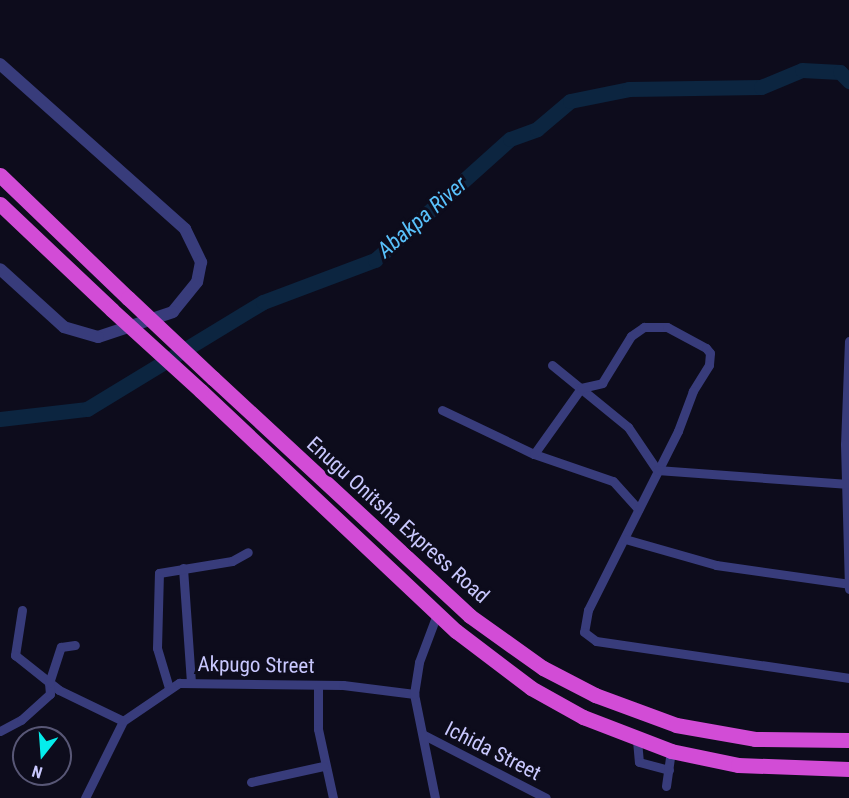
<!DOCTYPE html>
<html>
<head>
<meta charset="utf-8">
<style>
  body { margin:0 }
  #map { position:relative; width:849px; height:798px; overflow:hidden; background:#0d0c1c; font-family:"Roboto Condensed",sans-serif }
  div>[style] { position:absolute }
  .river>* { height:15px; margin:-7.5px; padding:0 7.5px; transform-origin:7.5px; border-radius:7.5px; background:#0c2540 }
  .minor>* { height:9px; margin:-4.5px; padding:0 4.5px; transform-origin:4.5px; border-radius:4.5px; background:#383c7b }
  .tertiary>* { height:12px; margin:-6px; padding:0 6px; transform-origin:6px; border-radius:6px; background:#383c7b }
  .trunk>* { height:15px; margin:-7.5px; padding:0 7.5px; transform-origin:7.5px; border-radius:7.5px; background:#d24cd6 }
  .trunk-bridge>* { height:15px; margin:-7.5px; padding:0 7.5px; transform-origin:7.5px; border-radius:7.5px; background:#d24cd6 }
  span { translate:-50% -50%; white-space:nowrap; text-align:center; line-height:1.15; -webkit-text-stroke:6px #0d0c1c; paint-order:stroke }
  .street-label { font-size:21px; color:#c9c8fe }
  .water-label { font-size:22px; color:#59c1fb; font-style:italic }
  .north { position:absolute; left:12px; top:726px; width:60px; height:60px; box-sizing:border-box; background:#0d0c1c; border:2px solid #585776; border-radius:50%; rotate:197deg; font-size:16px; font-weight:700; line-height:24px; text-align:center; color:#c9c8fe }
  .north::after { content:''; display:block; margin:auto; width:21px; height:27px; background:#05edec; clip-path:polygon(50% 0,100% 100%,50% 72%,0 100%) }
</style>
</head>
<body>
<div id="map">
  <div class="river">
    <div style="left:0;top:419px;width:88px;rotate:-6.6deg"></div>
    <div style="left:87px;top:409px;width:206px;rotate:-31.3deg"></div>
    <div style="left:263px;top:302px;width:120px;rotate:-20.6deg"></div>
    <div style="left:375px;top:260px;width:181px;rotate:-41.9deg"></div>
    <div style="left:510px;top:139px;width:29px;rotate:-20deg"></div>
    <div style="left:537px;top:129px;width:43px;rotate:-40.3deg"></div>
    <div style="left:570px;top:101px;width:60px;rotate:-11.5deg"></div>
    <div style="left:629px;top:89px;width:132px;rotate:-0.9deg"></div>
    <div style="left:761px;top:87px;width:44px;rotate:-22.5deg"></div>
    <div style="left:802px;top:70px;width:38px;rotate:3deg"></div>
    <div style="left:840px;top:72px;width:13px;rotate:45deg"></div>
  </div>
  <div class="minor">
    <div style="left:849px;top:341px;width:103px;rotate:92.2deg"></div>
    <div style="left:845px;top:444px;width:145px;rotate:88.4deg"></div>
    <div style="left:552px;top:365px;width:98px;rotate:39.2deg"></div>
    <div style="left:628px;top:427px;width:52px;rotate:56deg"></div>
    <div style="left:442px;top:410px;width:102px;rotate:25.6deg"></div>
    <div style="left:534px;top:454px;width:83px;rotate:18.9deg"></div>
    <div style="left:613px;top:481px;width:38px;rotate:48deg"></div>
    <div style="left:534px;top:454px;width:81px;rotate:-54.5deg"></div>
    <div style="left:581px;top:388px;width:22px;rotate:-13deg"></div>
    <div style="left:602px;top:383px;width:55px;rotate:-58.3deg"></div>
    <div style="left:631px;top:336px;width:16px;rotate:-35deg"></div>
    <div style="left:644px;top:327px;width:23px"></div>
    <div style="left:667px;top:327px;width:44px;rotate:28.3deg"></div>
    <div style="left:706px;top:348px;width:6px;rotate:51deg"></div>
    <div style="left:710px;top:353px;width:12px;rotate:95deg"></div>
    <div style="left:709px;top:365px;width:31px;rotate:122deg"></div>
    <div style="left:693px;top:391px;width:43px;rotate:110.6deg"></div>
    <div style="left:678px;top:431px;width:200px;rotate:116.7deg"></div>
    <div style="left:588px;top:610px;width:22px;rotate:100deg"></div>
    <div style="left:584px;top:632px;width:15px;rotate:37deg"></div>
    <div style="left:596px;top:641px;width:256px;rotate:8.3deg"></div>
    <div style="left:657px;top:470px;width:193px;rotate:4.2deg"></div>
    <div style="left:625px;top:539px;width:95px;rotate:15.9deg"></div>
    <div style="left:716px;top:565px;width:134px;rotate:8.1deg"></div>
    <div style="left:183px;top:568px;width:113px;rotate:86deg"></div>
    <div style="left:22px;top:610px;width:46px;rotate:98.8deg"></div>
    <div style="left:15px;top:655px;width:56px;rotate:38.5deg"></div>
    <div style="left:59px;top:690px;width:71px;rotate:25.8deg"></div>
    <div style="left:318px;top:685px;width:44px;rotate:90deg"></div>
    <div style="left:318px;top:729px;width:71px;rotate:77.7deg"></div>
    <div style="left:169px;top:688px;width:42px;rotate:-106.7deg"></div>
    <div style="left:157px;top:648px;width:75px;rotate:-88.5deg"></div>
    <div style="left:159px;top:573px;width:74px;rotate:-9.3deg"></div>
    <div style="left:232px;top:561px;width:18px;rotate:-29deg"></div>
    <div style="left:0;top:731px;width:24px;rotate:-28deg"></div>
    <div style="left:21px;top:720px;width:39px;rotate:-42deg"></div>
    <div style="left:50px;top:694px;width:11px;rotate:-95deg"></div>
    <div style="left:49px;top:683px;width:38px;rotate:-72deg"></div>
    <div style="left:61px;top:647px;width:14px;rotate:-8deg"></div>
    <div style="left:424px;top:735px;width:137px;rotate:27.3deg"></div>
    <div style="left:637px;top:740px;width:22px;rotate:85deg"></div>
    <div style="left:639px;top:762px;width:31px;rotate:15deg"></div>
    <div style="left:251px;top:782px;width:74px;rotate:-12.5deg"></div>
    <div style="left:666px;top:786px;width:35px;rotate:-82deg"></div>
    <div style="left:85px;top:798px;width:86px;rotate:-63.7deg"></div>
    <div style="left:123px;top:721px;width:68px;rotate:-34.2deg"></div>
    <div style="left:179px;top:683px;width:164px;rotate:0.7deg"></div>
    <div style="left:343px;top:685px;width:72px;rotate:7.2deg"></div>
    <div style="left:435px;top:798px;width:106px;rotate:-101.4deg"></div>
    <div style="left:414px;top:694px;width:32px;rotate:-81deg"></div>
    <div style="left:419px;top:662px;width:51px;rotate:-69.4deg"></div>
  </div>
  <div class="tertiary">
    <div style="left:0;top:64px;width:248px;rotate:41.7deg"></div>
    <div style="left:185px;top:229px;width:37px;rotate:64deg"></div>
    <div style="left:201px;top:262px;width:20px;rotate:101deg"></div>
    <div style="left:197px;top:282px;width:38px;rotate:129deg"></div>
    <div style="left:173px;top:312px;width:79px;rotate:161.6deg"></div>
    <div style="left:98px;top:337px;width:35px;rotate:-164deg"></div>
    <div style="left:64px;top:327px;width:86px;rotate:-137.8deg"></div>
  </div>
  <div class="trunk">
    <div style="left:0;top:175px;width:178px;rotate:43.9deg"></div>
    <div style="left:0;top:204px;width:154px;rotate:43.4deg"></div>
    <div style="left:213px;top:378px;width:350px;rotate:42.8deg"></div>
    <div style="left:470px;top:616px;width:90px;rotate:35.5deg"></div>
    <div style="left:543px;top:668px;width:59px;rotate:27.4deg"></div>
    <div style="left:595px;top:695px;width:86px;rotate:20.3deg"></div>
    <div style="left:676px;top:725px;width:80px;rotate:10deg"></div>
    <div style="left:755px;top:739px;width:94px;rotate:0.6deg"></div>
    <div style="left:201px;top:391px;width:350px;rotate:43.3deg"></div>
    <div style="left:456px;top:631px;width:94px;rotate:37.2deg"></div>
    <div style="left:531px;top:688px;width:60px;rotate:29.1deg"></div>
    <div style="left:583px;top:717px;width:94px;rotate:21.1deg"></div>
    <div style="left:671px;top:751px;width:68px;rotate:11.8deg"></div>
    <div style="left:738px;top:765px;width:111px;rotate:2.1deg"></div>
  </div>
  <div class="trunk-bridge">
    <div style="left:128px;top:298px;width:117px;rotate:43.3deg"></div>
    <div style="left:112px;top:310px;width:120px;rotate:42.3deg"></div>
  </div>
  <div class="street-label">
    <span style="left:398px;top:520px;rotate:42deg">Enugu Onitsha Express Road</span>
    <span style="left:256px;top:665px;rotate:1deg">Akpugo Street</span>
    <span style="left:493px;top:751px;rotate:27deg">Ichida Street</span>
  </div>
  <div class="water-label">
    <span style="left:422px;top:217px;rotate:-41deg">Abakpa River</span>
  </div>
  <div class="north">N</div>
</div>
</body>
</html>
